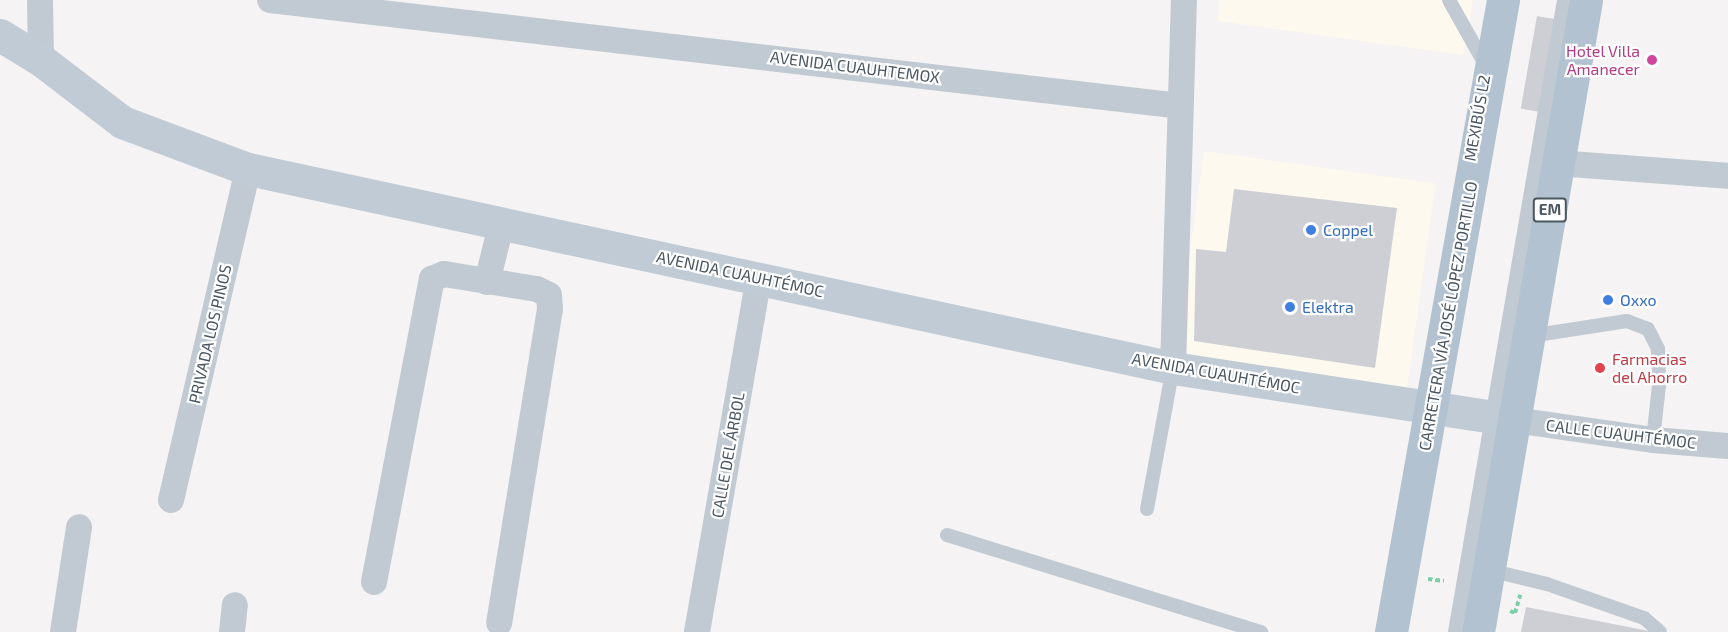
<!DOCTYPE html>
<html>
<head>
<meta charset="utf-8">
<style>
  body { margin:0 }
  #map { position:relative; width:1728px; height:632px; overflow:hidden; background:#f5f3f3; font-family:"Exo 2",sans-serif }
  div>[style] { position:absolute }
  .commercial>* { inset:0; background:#fdf9ef; transform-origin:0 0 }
  .building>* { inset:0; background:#cdcfd5; transform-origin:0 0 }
  .path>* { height:4px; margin-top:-2px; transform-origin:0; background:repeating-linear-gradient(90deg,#7ad0a6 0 4.5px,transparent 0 7.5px) }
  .service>* { height:14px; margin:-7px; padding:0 7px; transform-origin:7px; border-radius:7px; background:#c1cad2 }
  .minor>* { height:26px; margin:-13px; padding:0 13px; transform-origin:13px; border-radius:13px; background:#c1cad2 }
  .secondary>* { height:33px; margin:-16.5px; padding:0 16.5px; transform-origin:16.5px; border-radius:16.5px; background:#c1cbd6 }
  .primary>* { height:33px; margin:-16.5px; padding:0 16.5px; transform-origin:16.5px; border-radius:16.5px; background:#b3c2d1 }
  .dots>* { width:16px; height:16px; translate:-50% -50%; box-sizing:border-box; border:3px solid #fff; border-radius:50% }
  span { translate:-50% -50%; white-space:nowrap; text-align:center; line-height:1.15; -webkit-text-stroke:4.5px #fff; paint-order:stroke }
  .shield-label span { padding:2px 4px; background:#fff; border:2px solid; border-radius:4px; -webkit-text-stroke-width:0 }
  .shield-label { font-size:15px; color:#4a5661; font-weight:700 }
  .hotel-label { font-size:16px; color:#b23c85 }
  .right { translate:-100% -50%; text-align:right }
  .street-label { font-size:16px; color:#4a5661 }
  .shop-label { font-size:16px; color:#366cbe }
  .left { translate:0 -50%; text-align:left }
  .health-label { font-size:16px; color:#be3a42 }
</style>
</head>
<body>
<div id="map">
  <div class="commercial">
    <div style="clip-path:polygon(1219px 0,1473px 0,1463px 55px,1218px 21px)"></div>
    <div style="left:1204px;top:151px;width:234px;height:207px;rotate:8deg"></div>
  </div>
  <div class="building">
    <div style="left:1537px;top:16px;width:23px;height:94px;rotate:10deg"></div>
    <div style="clip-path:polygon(1234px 189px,1397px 208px,1375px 368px,1194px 341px,1196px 249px,1226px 252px)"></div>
    <div style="clip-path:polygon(1526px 607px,1649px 631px,1649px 632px,1521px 632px)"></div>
  </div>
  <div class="path">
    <div style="left:1428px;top:579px;width:16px;rotate:7deg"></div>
    <div style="left:1510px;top:611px;width:5px;rotate:22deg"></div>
    <div style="left:1515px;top:613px;width:19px;rotate:-74deg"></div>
  </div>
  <div class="service">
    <div style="left:1449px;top:0;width:76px;rotate:60.7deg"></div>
    <div style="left:1530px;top:336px;width:98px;rotate:-8.8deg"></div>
    <div style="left:1627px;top:321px;width:22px;rotate:21deg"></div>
    <div style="left:1648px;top:329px;width:22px;rotate:63deg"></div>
    <div style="left:1658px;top:349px;width:36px;rotate:88deg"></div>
    <div style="left:1659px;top:385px;width:55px;rotate:96.2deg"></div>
    <div style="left:1147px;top:509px;width:143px;rotate:-79.6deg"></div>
    <div style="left:947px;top:535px;width:329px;rotate:17.2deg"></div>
    <div style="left:1489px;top:570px;width:60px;rotate:13.6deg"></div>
    <div style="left:1547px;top:584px;width:103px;rotate:19.3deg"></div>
    <div style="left:1644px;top:618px;width:21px;rotate:41deg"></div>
    <div style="left:1455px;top:632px;width:641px;rotate:-80.21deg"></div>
  </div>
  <div class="minor">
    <div style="left:40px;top:0;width:60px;rotate:89deg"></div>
    <div style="left:270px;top:0;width:916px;rotate:6.64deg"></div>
    <div style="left:1557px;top:163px;width:171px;rotate:4.3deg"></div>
    <div style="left:487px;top:282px;width:62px;rotate:-76deg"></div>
    <div style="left:1173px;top:368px;width:368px;rotate:-88.3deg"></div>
    <div style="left:1514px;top:420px;width:140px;rotate:8.2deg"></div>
    <div style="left:1653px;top:440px;width:75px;rotate:4.6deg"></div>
    <div style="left:171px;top:500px;width:340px;rotate:-76.9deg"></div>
    <div style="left:374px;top:582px;width:309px;rotate:-79.2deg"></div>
    <div style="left:432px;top:279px;width:13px;rotate:-23deg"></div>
    <div style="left:444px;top:274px;width:94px;rotate:9.2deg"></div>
    <div style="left:537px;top:289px;width:13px;rotate:27deg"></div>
    <div style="left:549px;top:295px;width:14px;rotate:86deg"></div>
    <div style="left:550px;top:309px;width:318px;rotate:99.2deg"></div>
    <div style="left:63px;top:632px;width:106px;rotate:-81.3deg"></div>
    <div style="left:232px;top:632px;width:27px;rotate:-84deg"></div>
    <div style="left:697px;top:632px;width:359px;rotate:-80.1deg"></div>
  </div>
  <div class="secondary">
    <div style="left:0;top:35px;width:48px;rotate:31.4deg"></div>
    <div style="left:41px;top:60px;width:102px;rotate:37.4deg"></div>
    <div style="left:122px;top:122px;width:134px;rotate:20.5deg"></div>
    <div style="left:248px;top:169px;width:946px;rotate:12.14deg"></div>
    <div style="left:1173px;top:368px;width:345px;rotate:8.7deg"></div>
  </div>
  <div class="primary">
    <div style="left:1391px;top:632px;width:642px;rotate:-79.95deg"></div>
    <div style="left:1478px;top:632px;width:641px;rotate:-80.3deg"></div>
  </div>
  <div class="dots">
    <div style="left:1652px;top:60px;background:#d1479c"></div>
    <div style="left:1311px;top:230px;background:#3f7fe0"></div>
    <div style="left:1608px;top:300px;background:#3f7fe0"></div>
    <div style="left:1290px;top:307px;background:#3f7fe0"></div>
    <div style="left:1600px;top:368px;background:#e0444e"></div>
  </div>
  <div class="shield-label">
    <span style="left:1550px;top:210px">EM</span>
  </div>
  <div class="hotel-label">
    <span class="right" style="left:1640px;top:60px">Hotel Villa<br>Amanecer</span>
  </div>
  <div class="street-label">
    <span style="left:855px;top:67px;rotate:7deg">AVENIDA CUAUHTEMOX</span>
    <span style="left:1477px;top:118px;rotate:-80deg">MEXIBÚS L2</span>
    <span style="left:740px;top:274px;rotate:12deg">AVENIDA CUAUHTÉMOC</span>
    <span style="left:1448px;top:316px;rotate:-80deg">CARRETERA VÍA JOSÉ LÓPEZ PORTILLO</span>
    <span style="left:210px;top:334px;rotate:-77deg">PRIVADA LOS PINOS</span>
    <span style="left:1216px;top:373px;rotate:10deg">AVENIDA CUAUHTÉMOC</span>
    <span style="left:1621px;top:434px;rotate:7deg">CALLE CUAUHTÉMOC</span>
    <span style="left:728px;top:455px;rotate:-80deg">CALLE DEL ÁRBOL</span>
  </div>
  <div class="shop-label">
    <span class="left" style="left:1323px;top:230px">Coppel</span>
    <span class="left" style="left:1620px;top:300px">Oxxo</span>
    <span class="left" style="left:1302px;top:307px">Elektra</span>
  </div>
  <div class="health-label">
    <span class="left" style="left:1612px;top:368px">Farmacias<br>del Ahorro</span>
  </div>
</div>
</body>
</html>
